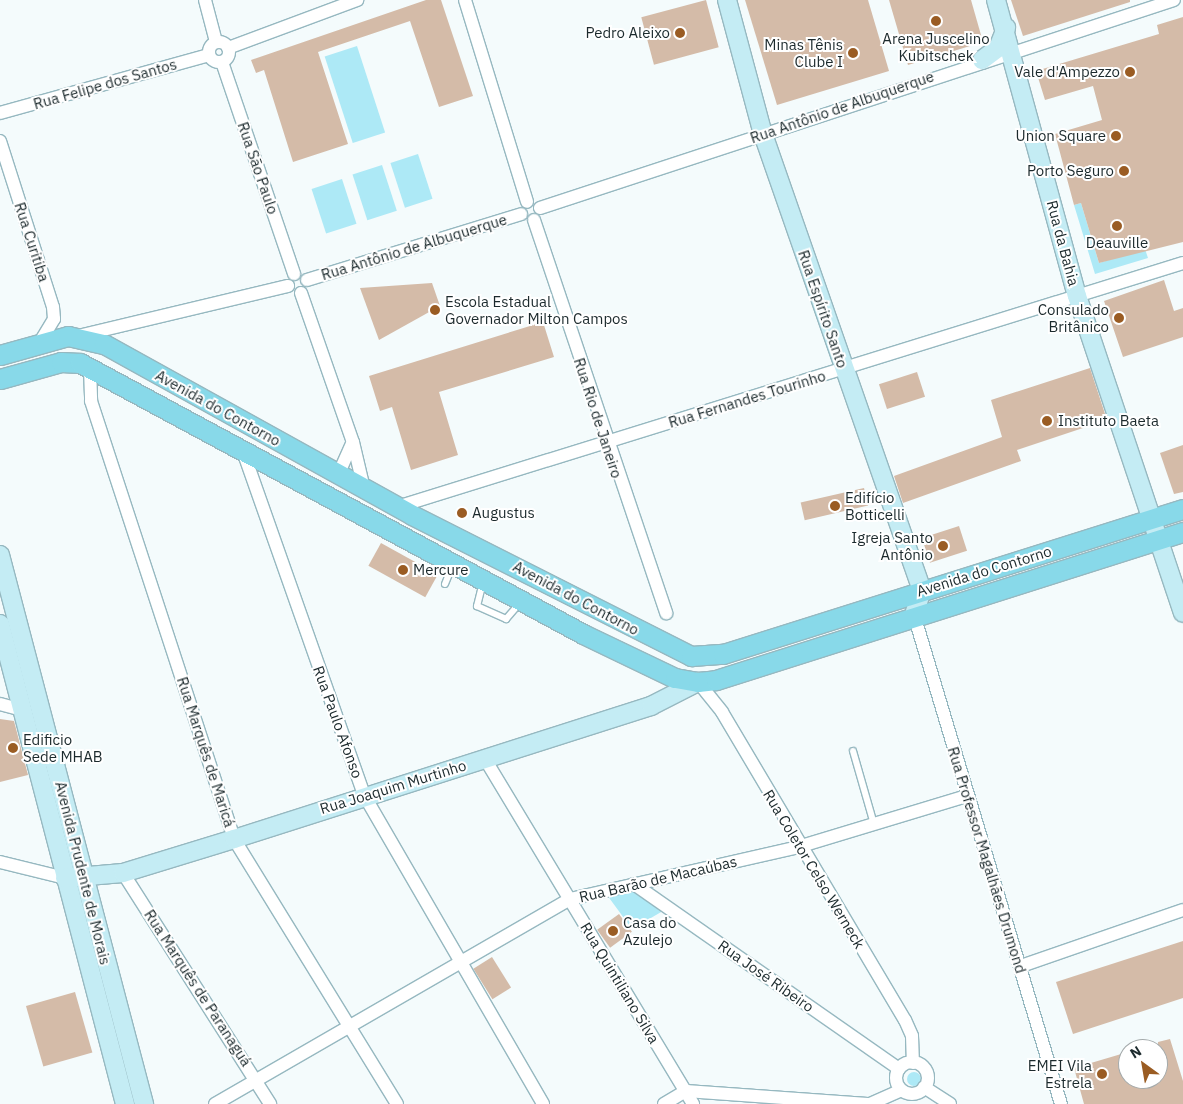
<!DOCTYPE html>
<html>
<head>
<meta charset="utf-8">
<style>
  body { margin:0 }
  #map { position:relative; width:1183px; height:1104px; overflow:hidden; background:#f4fbfc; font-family:"IBM Plex Sans",sans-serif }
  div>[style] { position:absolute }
  .green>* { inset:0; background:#ade9f6; transform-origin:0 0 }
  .round { border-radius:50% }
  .building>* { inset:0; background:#d4bba8; transform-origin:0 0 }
  .roads { filter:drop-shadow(1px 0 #96b8c0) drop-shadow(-1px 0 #96b8c0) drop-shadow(0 1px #96b8c0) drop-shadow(0 -1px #96b8c0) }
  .lane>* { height:6px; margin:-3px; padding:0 3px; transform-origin:3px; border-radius:3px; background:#fff }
  .street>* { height:12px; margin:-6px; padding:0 6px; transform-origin:6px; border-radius:6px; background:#fff }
  .street>.ring { margin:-6px; padding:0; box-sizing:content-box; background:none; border:12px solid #fff; border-radius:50% }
  .secondary>* { height:18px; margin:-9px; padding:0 9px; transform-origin:9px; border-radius:9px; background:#c4ecf4 }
  .primary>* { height:19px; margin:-9.5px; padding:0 9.5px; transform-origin:9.5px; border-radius:9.5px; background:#88d9e9 }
  .dots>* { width:14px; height:14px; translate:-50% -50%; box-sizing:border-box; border:2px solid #fff; border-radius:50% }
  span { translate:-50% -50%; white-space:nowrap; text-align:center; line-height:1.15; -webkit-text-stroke:4px #fff; paint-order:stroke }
  .poi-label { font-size:15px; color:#1c2a2d }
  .right { translate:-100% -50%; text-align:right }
  .left { translate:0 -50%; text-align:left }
  .street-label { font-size:15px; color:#1c2a2d }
  .north { position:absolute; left:1118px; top:1039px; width:50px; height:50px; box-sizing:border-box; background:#fff; border:1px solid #a4aaab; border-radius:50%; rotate:328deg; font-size:14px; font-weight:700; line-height:20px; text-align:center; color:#1c2a2d }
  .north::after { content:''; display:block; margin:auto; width:18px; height:22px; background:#9a5c23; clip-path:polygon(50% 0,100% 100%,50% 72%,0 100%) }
</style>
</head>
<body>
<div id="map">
  <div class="green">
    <div style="left:357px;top:46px;width:91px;height:34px;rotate:72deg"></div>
    <div style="left:418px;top:154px;width:47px;height:29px;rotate:72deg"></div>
    <div style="left:382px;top:165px;width:48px;height:31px;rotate:72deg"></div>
    <div style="left:342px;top:179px;width:47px;height:32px;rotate:72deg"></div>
    <div style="clip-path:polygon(1081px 203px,1099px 263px,1145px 249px,1148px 258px,1095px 274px,1074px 205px)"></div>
    <div style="clip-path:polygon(635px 886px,668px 908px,632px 929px,607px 895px,576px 907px,571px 899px)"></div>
    <div class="round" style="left:907px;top:1072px;width:14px;height:14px"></div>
  </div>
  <div class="building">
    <div style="clip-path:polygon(426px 0,441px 0,473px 96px,439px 107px,410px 21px,318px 52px,348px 144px,293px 162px,264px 70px,256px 73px,251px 60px)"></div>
    <div style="left:706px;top:0;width:49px;height:67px;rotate:75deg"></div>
    <div style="clip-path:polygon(745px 0,868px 0,889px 71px,777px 105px)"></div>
    <div style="clip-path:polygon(889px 0,971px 0,983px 42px,908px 65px)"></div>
    <div style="clip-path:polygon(1011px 0,1130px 0,1130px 2px,1023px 36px)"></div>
    <div style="clip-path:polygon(1183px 17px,1183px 242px,1099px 263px,1081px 203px,1074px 205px,1055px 134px,1102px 120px,1093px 86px,1045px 100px,1036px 71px,1159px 34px,1157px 25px)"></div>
    <div style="clip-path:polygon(1164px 280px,1174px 311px,1183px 308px,1183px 337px,1123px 357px,1104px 301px)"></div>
    <div style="clip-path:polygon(432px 283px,440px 306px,379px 340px,360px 288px)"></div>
    <div style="clip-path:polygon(543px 322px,554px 357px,439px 392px,458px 455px,411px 470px,392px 407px,380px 411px,369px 376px)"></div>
    <div style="clip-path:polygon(1090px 368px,1107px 420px,1017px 450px,1021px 461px,903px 503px,894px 476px,1002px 437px,991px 400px)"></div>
    <div style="left:917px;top:372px;width:26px;height:40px;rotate:72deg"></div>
    <div style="clip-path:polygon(1183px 445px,1183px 492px,1174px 494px,1160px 453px)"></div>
    <div style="left:864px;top:488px;width:18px;height:65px;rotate:77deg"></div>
    <div style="left:959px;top:526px;width:26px;height:39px;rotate:72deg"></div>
    <div style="left:381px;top:543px;width:65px;height:26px;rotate:29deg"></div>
    <div style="clip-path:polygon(0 719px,14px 721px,28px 775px,0 782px)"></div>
    <div style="left:619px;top:914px;width:22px;height:27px;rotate:54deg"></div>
    <div style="clip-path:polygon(1183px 941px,1183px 998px,1073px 1034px,1056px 982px)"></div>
    <div style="left:492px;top:957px;width:36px;height:22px;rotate:58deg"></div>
    <div style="left:75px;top:992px;width:63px;height:51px;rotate:74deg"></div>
    <div style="clip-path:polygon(1170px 1039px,1183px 1081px,1183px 1104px,1084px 1104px,1074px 1068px,1128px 1052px,1128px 1079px,1158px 1079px,1158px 1042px)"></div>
  </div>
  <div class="roads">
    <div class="lane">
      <div style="left:483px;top:582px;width:25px;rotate:104deg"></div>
      <div style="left:477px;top:606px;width:32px;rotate:24deg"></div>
      <div style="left:506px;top:619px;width:21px;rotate:-49deg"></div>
      <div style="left:445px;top:584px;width:18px;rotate:-68deg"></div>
      <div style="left:853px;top:751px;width:76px;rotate:74deg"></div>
    </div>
    <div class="street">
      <div style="left:205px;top:0;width:43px;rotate:75.3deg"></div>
      <div style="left:465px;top:0;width:211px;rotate:72.9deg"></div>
      <div class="ring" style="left:209px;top:42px;width:8px;height:8px"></div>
      <div style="left:228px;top:48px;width:138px;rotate:-20.4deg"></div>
      <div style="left:222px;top:62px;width:224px;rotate:71.2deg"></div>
      <div style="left:0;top:113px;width:217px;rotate:-15.5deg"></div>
      <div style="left:0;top:141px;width:174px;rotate:72.3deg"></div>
      <div style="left:53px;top:307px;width:12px;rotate:85deg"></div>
      <div style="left:54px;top:319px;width:27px;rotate:121deg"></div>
      <div style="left:540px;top:208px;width:667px;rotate:-18.16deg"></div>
      <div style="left:534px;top:220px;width:415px;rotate:71.4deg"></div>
      <div style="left:307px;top:280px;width:224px;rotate:-17.1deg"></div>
      <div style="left:301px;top:293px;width:158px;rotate:70.8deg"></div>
      <div style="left:353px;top:442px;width:48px;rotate:76.8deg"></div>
      <div style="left:78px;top:336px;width:216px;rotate:-13.4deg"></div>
      <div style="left:90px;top:368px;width:33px;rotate:88deg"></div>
      <div style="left:91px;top:401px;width:461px;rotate:71.9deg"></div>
      <div style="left:234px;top:839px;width:311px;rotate:58.4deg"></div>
      <div style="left:244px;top:454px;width:361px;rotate:70.6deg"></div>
      <div style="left:364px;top:795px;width:357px;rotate:59.9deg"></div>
      <div style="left:338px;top:475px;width:36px;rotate:-66deg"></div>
      <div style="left:397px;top:507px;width:823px;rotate:-17.25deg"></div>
      <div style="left:914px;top:615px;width:511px;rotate:73.27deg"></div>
      <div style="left:698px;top:682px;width:38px;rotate:51deg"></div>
      <div style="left:722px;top:712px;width:358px;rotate:59.3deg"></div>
      <div style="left:905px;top:1020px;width:17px;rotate:66deg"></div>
      <div style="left:912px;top:1036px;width:27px;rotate:88deg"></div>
      <div style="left:0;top:704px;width:24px;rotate:15deg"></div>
      <div style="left:485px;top:759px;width:403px;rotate:58.9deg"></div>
      <div style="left:0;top:862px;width:67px;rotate:13.8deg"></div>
      <div style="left:123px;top:873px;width:274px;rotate:57.5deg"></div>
      <div style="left:634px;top:884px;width:323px;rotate:34.9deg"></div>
      <div style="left:1021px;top:966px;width:171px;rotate:-19.1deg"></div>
      <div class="ring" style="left:896px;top:1062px;width:20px;height:20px"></div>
      <div style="left:924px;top:1087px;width:31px;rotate:33deg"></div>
      <div style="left:215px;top:1104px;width:410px;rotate:-30deg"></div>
      <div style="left:570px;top:899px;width:234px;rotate:-12.8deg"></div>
      <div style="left:798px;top:847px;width:177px;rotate:-16.8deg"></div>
      <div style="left:664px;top:1104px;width:26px;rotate:-31deg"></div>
      <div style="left:686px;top:1091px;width:182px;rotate:4.1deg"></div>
      <div style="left:870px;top:1104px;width:34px;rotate:-24deg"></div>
    </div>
    <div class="secondary">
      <div style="left:727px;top:0;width:139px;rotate:75deg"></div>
      <div style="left:763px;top:134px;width:483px;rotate:70.8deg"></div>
      <div style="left:922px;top:590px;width:26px;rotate:108deg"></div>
      <div style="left:996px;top:0;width:307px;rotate:74.7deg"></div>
      <div style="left:1077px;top:296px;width:334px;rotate:71.5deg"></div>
      <div style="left:982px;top:60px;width:20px;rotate:-37deg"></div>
      <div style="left:998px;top:48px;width:22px;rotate:-68deg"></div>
      <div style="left:0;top:555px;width:568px;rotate:75.3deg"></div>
      <div style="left:0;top:624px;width:496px;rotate:75.4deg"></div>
      <div style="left:65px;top:878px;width:58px;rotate:-4.9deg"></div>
      <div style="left:123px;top:873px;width:116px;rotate:-17deg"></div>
      <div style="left:234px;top:839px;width:438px;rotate:-17.7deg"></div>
      <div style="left:651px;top:706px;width:53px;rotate:-27.1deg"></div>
    </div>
    <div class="primary">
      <div style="left:0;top:355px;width:71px;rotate:-15.6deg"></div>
      <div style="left:68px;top:336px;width:37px;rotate:13deg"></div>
      <div style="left:104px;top:344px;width:352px;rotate:29deg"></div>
      <div style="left:412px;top:515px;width:313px;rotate:26.8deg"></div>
      <div style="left:691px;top:656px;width:32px;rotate:-4deg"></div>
      <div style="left:723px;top:654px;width:482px;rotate:-17.5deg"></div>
      <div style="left:0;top:379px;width:63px;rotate:-15.6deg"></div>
      <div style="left:61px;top:362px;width:19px;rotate:3deg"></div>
      <div style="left:80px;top:363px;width:571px;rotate:28.31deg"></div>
      <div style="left:583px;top:634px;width:102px;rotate:25.6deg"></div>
      <div style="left:675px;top:678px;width:23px;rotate:10deg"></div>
      <div style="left:698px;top:682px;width:18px;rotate:-6deg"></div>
      <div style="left:716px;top:680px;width:490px;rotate:-17.6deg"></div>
    </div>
  </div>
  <div class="dots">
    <div style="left:936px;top:21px;background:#9a5c23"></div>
    <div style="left:680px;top:33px;background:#9a5c23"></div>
    <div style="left:853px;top:53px;background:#9a5c23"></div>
    <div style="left:1130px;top:72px;background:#9a5c23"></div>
    <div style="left:1116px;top:136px;background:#9a5c23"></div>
    <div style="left:1124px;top:171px;background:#9a5c23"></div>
    <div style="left:1117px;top:226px;background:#9a5c23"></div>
    <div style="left:435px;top:310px;background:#9a5c23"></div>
    <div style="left:1119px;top:318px;background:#9a5c23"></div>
    <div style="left:1047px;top:421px;background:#9a5c23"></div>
    <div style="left:835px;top:506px;background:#9a5c23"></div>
    <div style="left:462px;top:513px;background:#9a5c23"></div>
    <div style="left:943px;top:546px;background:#9a5c23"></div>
    <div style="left:403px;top:570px;background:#9a5c23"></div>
    <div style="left:13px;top:748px;background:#9a5c23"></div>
    <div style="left:613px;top:931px;background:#9a5c23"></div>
    <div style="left:1102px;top:1074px;background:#9a5c23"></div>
  </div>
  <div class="poi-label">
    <span class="right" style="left:670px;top:33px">Pedro Aleixo</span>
    <span style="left:936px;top:47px">Arena Juscelino<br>Kubitschek</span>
    <span class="right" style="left:843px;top:53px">Minas Tênis<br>Clube I</span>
    <span class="right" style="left:1120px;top:72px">Vale d'Ampezzo</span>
    <span class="right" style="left:1106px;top:136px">Union Square</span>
    <span class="right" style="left:1114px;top:171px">Porto Seguro</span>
    <span style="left:1117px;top:243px">Deauville</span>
    <span class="left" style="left:445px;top:310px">Escola Estadual<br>Governador Milton Campos</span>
    <span class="right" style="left:1109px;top:318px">Consulado<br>Britânico</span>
    <span class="left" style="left:1058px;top:421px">Instituto Baeta</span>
    <span class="left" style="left:845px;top:506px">Edifício<br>Botticelli</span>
    <span class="left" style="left:472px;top:513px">Augustus</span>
    <span class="right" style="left:933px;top:546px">Igreja Santo<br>Antônio</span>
    <span class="left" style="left:413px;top:570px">Mercure</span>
    <span class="left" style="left:23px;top:748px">Edificio<br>Sede MHAB</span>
    <span class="left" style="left:623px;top:931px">Casa do<br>Azulejo</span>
    <span class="right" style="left:1092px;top:1074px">EMEI Vila<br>Estrela</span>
  </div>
  <div class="street-label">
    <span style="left:105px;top:84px;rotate:-16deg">Rua Felipe dos Santos</span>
    <span style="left:842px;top:107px;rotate:-19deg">Rua Antônio de Albuquerque</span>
    <span style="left:258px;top:168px;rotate:71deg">Rua São Paulo</span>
    <span style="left:32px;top:242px;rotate:72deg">Rua Curitiba</span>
    <span style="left:1063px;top:243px;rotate:75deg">Rua da Bahia</span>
    <span style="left:414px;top:247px;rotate:-17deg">Rua Antônio de Albuquerque</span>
    <span style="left:823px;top:309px;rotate:71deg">Rua Espírito Santo</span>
    <span style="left:747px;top:399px;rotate:-17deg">Rua Fernandes Tourinho</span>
    <span style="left:218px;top:408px;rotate:29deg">Avenida do Contorno</span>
    <span style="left:598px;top:418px;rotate:72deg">Rua Rio de Janeiro</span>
    <span style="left:984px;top:571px;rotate:-17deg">Avenida do Contorno</span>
    <span style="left:576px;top:598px;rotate:28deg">Avenida do Contorno</span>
    <span style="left:338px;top:722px;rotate:70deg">Rua Paulo Afonso</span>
    <span style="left:206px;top:752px;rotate:72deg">Rua Marquês de Maricá</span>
    <span style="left:393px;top:787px;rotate:-17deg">Rua Joaquim Murtinho</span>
    <span style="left:987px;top:860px;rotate:73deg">Rua Professor Magalhães Drumond</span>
    <span style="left:814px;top:869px;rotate:59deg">Rua Coletor Celso Werneck</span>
    <span style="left:83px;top:873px;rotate:76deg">Avenida Prudente de Morais</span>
    <span style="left:658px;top:879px;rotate:-13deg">Rua Barão de Macaúbas</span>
    <span style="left:766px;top:976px;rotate:35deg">Rua José Ribeiro</span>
    <span style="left:620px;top:983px;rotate:59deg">Rua Quintiliano Silva</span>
    <span style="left:198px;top:988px;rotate:57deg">Rua Marquês de Paranaguá</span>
  </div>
  <div class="north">N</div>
</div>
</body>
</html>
